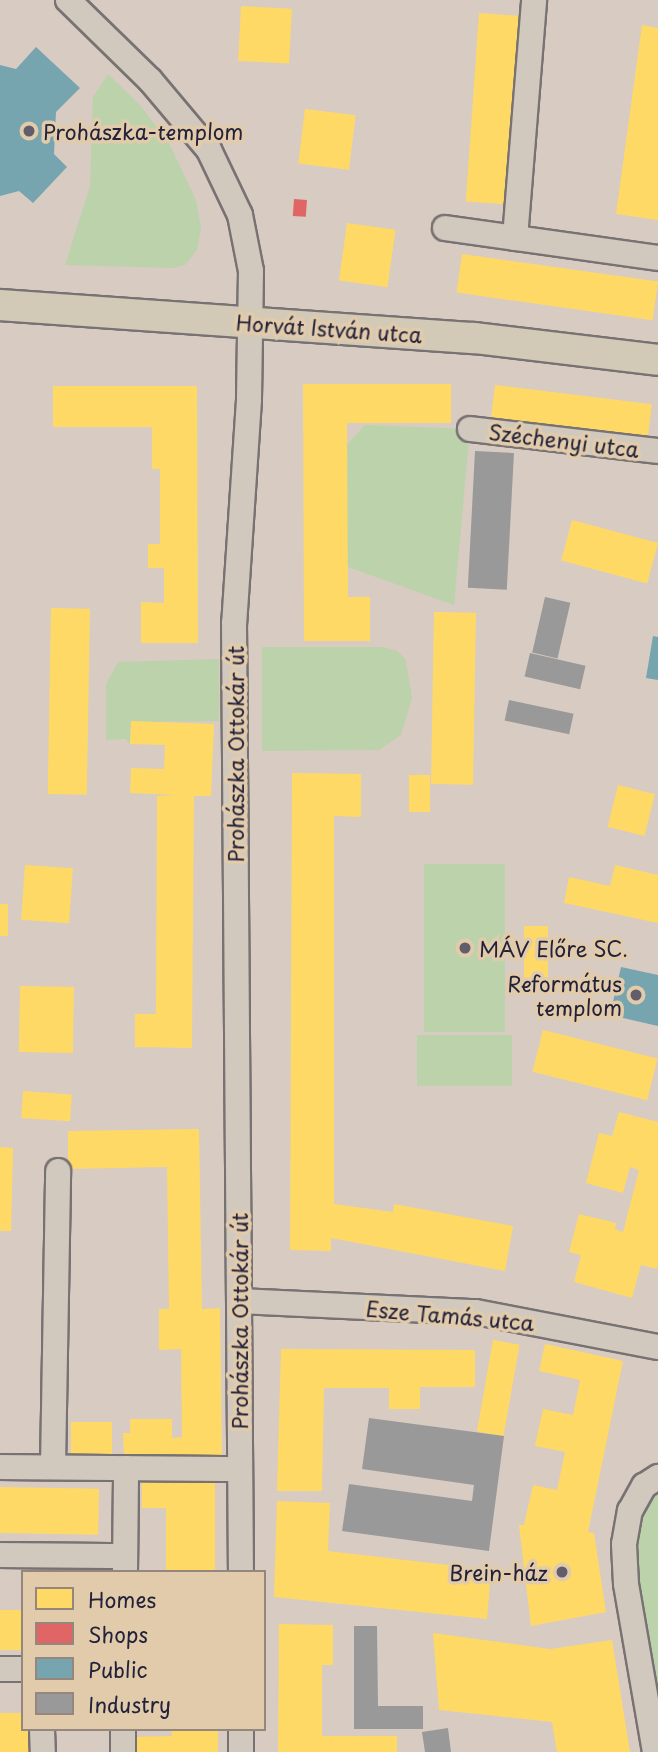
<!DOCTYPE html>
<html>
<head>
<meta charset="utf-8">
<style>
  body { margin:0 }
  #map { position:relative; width:658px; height:1752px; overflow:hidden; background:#d8cbc2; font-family:"Playpen Sans",sans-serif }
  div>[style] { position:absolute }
  .green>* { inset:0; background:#bcd2ab; transform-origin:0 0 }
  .homes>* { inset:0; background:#ffd966; transform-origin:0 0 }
  .shops>* { inset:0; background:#e06666; transform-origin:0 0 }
  .public>* { inset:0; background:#76a5af }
  .industry>* { inset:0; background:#999; transform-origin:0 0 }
  .roads { filter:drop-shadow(2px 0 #787273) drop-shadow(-2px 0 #787273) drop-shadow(0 2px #787273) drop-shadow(0 -2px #787273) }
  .minor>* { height:24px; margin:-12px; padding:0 12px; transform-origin:12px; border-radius:12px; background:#d1c8be }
  .major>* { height:30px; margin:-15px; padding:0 15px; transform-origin:15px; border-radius:15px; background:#d3c9b7 }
  .dots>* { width:19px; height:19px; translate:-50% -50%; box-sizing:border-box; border:4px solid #e2cbab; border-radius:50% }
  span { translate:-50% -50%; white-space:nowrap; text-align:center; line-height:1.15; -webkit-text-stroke:7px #e2cbab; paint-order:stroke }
  .poi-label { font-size:21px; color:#22223b }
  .left { translate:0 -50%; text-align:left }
  .right { translate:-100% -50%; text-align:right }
  .street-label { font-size:21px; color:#22223b }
  .legend { position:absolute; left:21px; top:1570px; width:245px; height:161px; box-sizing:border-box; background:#e2cbab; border:2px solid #95877e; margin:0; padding:9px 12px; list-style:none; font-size:21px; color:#22223b }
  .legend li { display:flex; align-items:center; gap:14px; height:35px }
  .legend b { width:35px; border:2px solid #95877e }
</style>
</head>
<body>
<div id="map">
  <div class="green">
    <div style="clip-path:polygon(108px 74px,141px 106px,170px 145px,196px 200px,201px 228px,197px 250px,185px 265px,173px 268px,65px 265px,90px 186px,93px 97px)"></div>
    <div style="clip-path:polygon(365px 425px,470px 429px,454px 605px,348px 567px,343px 554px,343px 449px)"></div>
    <div style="clip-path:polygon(262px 647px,382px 647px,397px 651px,406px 660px,412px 698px,401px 735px,379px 750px,262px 751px)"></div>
    <div style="clip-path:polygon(219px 659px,219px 721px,131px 722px,130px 744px,126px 739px,106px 740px,106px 684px,118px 662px)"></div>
    <div style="left:505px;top:864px;width:168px;height:81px;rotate:90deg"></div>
    <div style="left:417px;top:1035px;width:95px;height:51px"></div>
    <div style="clip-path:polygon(658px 1493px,658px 1694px,639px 1587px,636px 1526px,643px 1506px)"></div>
  </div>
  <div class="homes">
    <div style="left:241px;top:6px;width:51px;height:55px;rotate:3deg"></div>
    <div style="left:479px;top:13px;width:44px;height:189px;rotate:4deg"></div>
    <div style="clip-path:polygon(642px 25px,658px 28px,658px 220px,616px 214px)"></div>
    <div style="left:305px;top:109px;width:51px;height:55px;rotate:7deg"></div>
    <div style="left:347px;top:223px;width:49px;height:58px;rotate:8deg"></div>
    <div style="left:462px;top:254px;width:198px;height:39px;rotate:8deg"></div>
    <div style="clip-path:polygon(303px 384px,451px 384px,451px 423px,347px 423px,348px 597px,370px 597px,370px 641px,304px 641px)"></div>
    <div style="left:495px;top:385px;width:158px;height:39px;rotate:7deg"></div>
    <div style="clip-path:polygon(53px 386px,197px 386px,198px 643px,141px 643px,141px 602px,164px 603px,164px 568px,148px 568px,148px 544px,160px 544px,160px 469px,152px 469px,152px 427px,53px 427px)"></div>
    <div style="left:572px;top:520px;width:89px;height:42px;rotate:15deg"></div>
    <div style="left:51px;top:608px;width:39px;height:186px;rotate:1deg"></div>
    <div style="left:434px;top:612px;width:42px;height:172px;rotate:1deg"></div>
    <div style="clip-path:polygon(131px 721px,214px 724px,211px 796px,194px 796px,192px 1048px,135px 1047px,135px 1014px,156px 1014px,157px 796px,176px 795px,130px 793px,131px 768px,164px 769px,165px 745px,130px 744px)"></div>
    <div style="clip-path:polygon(292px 773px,361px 774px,361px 817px,334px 816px,334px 1204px,393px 1212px,394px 1204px,513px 1226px,505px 1271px,331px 1238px,331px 1251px,290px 1250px)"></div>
    <div style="left:409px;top:775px;width:21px;height:37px"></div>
    <div style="left:618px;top:785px;width:38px;height:43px;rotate:14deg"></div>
    <div style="left:25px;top:865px;width:48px;height:55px;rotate:4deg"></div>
    <div style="clip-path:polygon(615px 865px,658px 875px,658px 923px,564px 903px,569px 877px,610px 886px)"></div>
    <div style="left:0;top:904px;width:8px;height:32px"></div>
    <div style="left:524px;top:926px;width:24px;height:64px"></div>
    <div style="left:20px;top:986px;width:54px;height:66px;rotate:1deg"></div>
    <div style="left:543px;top:1030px;width:118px;height:43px;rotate:14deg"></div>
    <div style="left:23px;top:1091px;width:49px;height:27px;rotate:4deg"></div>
    <div style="clip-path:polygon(619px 1112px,658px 1122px,658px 1263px,657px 1269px,641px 1265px,632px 1298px,574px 1282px,581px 1255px,569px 1252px,579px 1214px,616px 1223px,615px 1229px,623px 1232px,639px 1170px,630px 1167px,623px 1193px,586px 1183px,599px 1133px,612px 1136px)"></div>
    <div style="clip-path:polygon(199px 1129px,202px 1309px,220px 1308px,222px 1457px,124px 1458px,123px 1433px,130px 1433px,130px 1419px,172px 1419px,172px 1438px,182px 1437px,181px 1349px,159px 1350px,159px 1309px,169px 1309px,167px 1167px,68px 1169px,68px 1131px)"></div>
    <div style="clip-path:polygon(0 1147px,13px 1148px,11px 1231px,0 1231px)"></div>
    <div style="left:493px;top:1340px;width:27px;height:93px;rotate:10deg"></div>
    <div style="clip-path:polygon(545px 1344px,623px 1361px,588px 1532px,594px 1533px,606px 1612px,531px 1626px,519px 1525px,524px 1525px,533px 1485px,557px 1490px,565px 1452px,535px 1446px,543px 1409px,573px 1415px,580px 1380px,539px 1371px)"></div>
    <div style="clip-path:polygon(281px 1349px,475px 1350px,475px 1387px,420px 1387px,420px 1409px,389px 1409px,389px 1388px,324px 1388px,322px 1491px,277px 1491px)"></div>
    <div style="left:71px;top:1422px;width:41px;height:32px"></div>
    <div style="clip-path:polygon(142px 1473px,215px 1473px,215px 1572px,166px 1572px,166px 1508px,142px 1508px)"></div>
    <div style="left:0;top:1487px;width:99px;height:46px;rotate:1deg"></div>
    <div style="clip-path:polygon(277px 1501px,330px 1503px,328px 1551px,491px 1570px,487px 1619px,274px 1597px)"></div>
    <div style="left:0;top:1610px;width:23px;height:40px"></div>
    <div style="clip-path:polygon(279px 1624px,333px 1625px,333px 1665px,322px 1665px,322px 1736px,397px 1736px,397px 1752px,278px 1752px)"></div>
    <div style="clip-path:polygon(433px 1633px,550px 1649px,612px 1640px,630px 1752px,557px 1752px,552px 1722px,439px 1710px)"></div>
    <div style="clip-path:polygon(0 1713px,23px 1713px,23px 1729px,37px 1729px,37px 1752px,0 1752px)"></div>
    <div style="clip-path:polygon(171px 1729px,218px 1729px,218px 1752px,134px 1752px,134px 1737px,172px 1736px)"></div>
  </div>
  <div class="shops">
    <div style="left:294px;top:199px;width:13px;height:17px;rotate:4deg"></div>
  </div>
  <div class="public">
    <div style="clip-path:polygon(36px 47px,80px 88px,56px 112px,54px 154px,67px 167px,33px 203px,19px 191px,0 196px,0 65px,16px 69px)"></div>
    <div style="clip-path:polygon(653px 636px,658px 637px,658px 680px,646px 678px)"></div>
    <div style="clip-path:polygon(621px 967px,658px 975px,658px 1026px,610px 1015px)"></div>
  </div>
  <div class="industry">
    <div style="left:475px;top:451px;width:39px;height:137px;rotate:3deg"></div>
    <div style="left:545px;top:597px;width:26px;height:57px;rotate:13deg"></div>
    <div style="left:530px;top:653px;width:57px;height:24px;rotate:13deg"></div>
    <div style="left:509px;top:700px;width:66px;height:21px;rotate:12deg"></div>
    <div style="clip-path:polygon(369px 1418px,504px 1436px,489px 1551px,342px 1531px,349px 1484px,472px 1501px,474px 1485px,362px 1469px)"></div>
    <div style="clip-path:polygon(354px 1626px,377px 1626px,378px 1706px,423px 1706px,423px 1729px,354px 1729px)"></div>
    <div style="clip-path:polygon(448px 1728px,451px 1752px,425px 1752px,422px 1732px)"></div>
  </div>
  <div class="roads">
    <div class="minor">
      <div style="left:68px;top:0;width:115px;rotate:44.3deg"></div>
      <div style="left:150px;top:80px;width:92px;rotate:49.9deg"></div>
      <div style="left:209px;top:150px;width:72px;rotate:64.5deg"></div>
      <div style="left:240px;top:215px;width:57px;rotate:78.9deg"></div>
      <div style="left:251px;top:271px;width:129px;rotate:90.9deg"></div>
      <div style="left:249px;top:400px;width:224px;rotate:93.8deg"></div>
      <div style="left:234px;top:623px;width:949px;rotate:89.58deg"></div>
      <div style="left:445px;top:228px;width:215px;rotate:8deg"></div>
      <div style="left:515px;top:238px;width:239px;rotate:-85.4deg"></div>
      <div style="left:470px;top:429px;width:189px;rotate:6.7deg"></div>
      <div style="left:239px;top:1301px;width:237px;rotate:2.7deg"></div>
      <div style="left:476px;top:1312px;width:185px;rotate:10.9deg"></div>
      <div style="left:0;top:1467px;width:240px;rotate:0.5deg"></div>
      <div style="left:53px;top:1467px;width:296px;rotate:-89deg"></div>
      <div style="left:0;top:1555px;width:125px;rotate:0.5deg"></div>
      <div style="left:125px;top:1572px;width:104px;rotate:-89.4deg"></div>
      <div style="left:0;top:1669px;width:23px"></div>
      <div style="left:42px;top:1729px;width:23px;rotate:88deg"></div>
      <div style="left:123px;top:1752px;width:23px;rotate:-90deg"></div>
      <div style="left:241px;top:1752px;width:23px;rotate:-90deg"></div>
      <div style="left:655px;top:1752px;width:170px;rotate:-99.8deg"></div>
      <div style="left:626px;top:1584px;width:40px;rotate:-92.9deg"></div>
      <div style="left:624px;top:1544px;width:34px;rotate:-80deg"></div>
      <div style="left:630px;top:1511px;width:29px;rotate:-61deg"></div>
      <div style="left:644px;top:1486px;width:17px;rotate:-33deg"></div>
    </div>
    <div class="major">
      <div style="left:0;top:305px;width:475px;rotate:4deg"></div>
      <div style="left:474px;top:338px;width:185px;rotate:6.8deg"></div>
    </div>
  </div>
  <div class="dots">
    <div style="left:29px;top:131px;background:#625d6a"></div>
    <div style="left:465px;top:948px;background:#625d6a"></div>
    <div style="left:636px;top:995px;background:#625d6a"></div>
    <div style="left:562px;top:1572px;background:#625d6a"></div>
  </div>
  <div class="poi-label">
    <span class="left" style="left:43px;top:131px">Prohászka-templom</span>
    <span class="left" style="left:479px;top:948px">MÁV Előre SC.</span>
    <span class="right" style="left:622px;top:995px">Református<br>templom</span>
    <span class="right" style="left:548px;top:1572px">Brein-ház</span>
  </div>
  <div class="street-label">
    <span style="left:329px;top:328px;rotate:4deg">Horvát István utca</span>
    <span style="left:564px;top:440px;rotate:7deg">Széchenyi utca</span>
    <span style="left:235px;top:754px;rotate:-90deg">Prohászka Ottokár út</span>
    <span style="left:450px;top:1315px;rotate:5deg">Esze Tamás utca</span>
    <span style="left:239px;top:1321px;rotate:-90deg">Prohászka Ottokár út</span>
  </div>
  <ul class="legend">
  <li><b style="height:19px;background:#ffd966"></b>Homes</li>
  <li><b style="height:19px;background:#e06666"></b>Shops</li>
  <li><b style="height:19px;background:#76a5af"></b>Public</li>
  <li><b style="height:19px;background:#999"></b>Industry</li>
  </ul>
</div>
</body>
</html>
